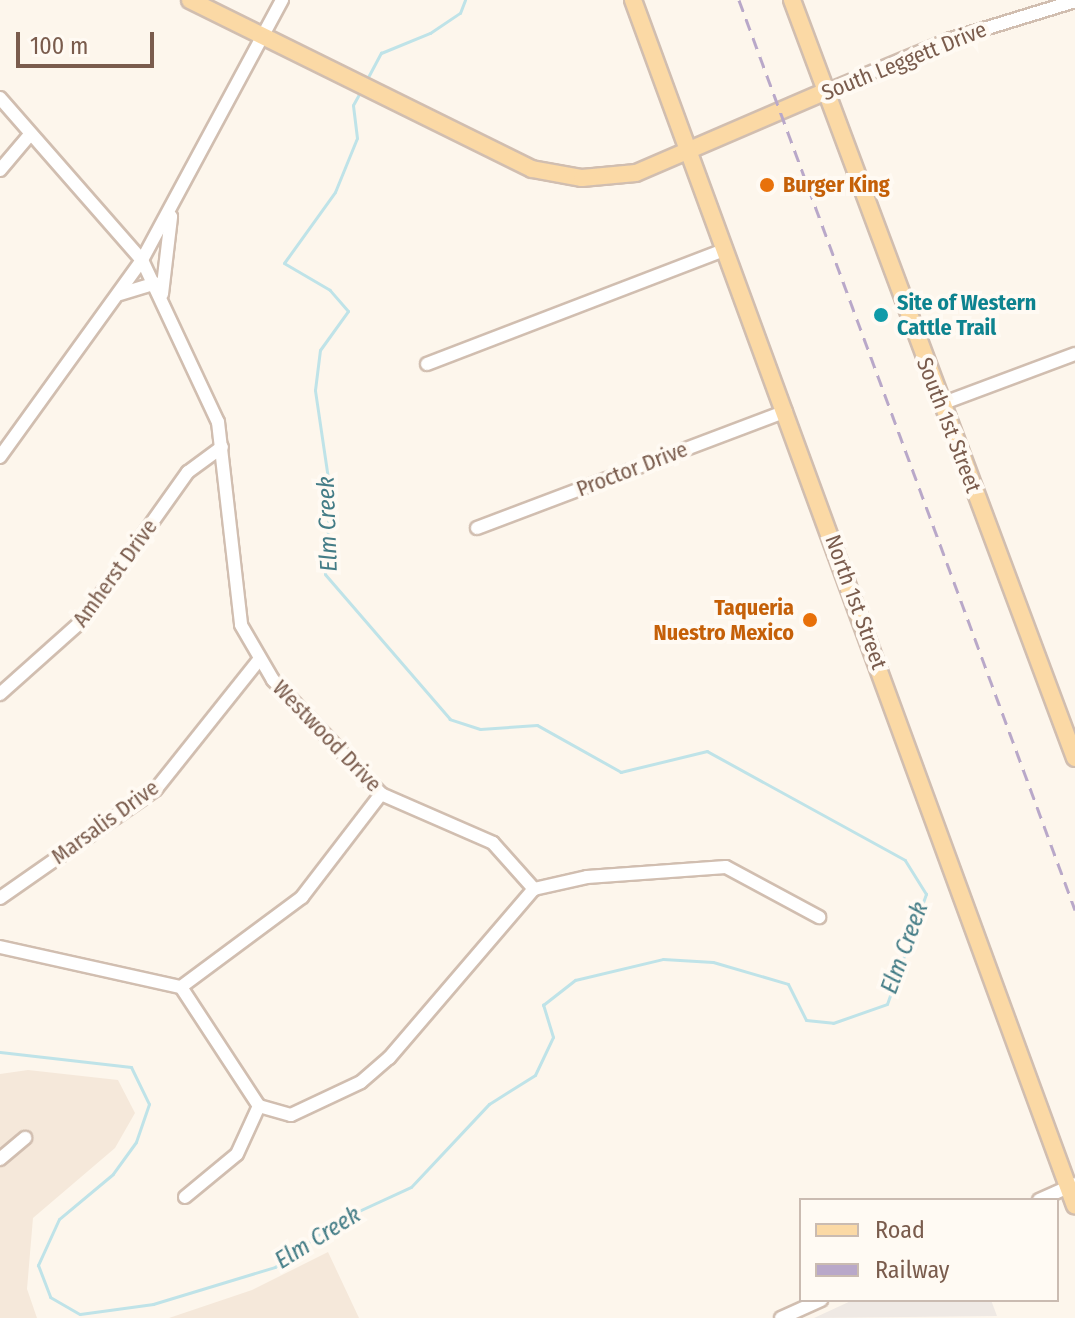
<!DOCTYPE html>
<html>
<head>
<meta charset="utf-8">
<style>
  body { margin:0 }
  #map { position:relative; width:1075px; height:1318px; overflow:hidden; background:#fdf6ec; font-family:"Fira Sans Condensed",sans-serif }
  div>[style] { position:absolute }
  .residential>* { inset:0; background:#f5e8da }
  .industrial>* { inset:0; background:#efe9e4 }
  .stream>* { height:3px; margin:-1.5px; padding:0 1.5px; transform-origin:1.5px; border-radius:1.5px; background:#bfe3e8 }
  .roads { filter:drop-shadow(2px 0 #d1beb0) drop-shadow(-2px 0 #d1beb0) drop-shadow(0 2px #d1beb0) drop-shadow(0 -2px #d1beb0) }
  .minor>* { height:12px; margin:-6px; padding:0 6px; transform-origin:6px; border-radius:6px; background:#fff }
  .major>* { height:16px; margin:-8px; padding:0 8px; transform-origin:8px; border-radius:8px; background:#fbd9a5 }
  .rail>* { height:3px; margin-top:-1.5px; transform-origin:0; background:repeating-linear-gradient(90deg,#b9a8c9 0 12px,transparent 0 20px) }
  .dots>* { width:22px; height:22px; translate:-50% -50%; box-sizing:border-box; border:4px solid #fffaf3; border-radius:50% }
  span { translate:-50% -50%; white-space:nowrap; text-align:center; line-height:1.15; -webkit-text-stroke:8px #fffaf3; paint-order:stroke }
  .street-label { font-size:22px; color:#7a5c4d }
  .food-label { font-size:22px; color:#c56008; font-weight:700 }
  .left { translate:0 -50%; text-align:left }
  .right { translate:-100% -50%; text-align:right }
  .culture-label { font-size:22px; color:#0d838f; font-weight:700 }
  .water-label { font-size:24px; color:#437c86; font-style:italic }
  .legend { position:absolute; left:799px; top:1198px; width:260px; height:104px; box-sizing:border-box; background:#fffaf3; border:2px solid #cabbb1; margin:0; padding:10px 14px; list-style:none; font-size:24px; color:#7a5c4d }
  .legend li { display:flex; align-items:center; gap:16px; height:40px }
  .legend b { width:40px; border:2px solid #cabbb1 }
  .scale { position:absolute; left:16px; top:32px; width:138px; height:36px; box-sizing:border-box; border:4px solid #7a5c4d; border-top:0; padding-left:10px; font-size:24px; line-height:28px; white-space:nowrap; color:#7a5c4d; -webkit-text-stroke:6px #fffaf3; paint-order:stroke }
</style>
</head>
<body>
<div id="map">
  <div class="residential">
    <div style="clip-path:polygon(28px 1070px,118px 1080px,135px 1113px,115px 1148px,33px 1218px,27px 1289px,37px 1318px,0 1318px,0 1074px)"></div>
    <div style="clip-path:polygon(328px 1252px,359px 1318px,169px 1318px,252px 1290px)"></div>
  </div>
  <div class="industrial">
    <div style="clip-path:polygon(853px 1300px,991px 1300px,997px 1316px,814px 1318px)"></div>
  </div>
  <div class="stream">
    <div style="left:367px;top:79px;width:30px;rotate:-62deg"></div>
    <div style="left:381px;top:53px;width:53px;rotate:-22.2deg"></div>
    <div style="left:430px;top:33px;width:36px;rotate:-34deg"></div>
    <div style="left:460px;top:13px;width:14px;rotate:-69deg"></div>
    <div style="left:0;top:1052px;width:132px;rotate:6.5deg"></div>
    <div style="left:131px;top:1067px;width:41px;rotate:64.1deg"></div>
    <div style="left:149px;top:1104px;width:40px;rotate:108.9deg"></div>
    <div style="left:136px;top:1142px;width:39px;rotate:126deg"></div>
    <div style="left:113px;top:1174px;width:70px;rotate:140.2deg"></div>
    <div style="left:59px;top:1219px;width:51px;rotate:114.5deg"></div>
    <div style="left:38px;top:1265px;width:34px;rotate:69deg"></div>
    <div style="left:50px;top:1297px;width:34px;rotate:30deg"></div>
    <div style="left:80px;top:1314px;width:74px;rotate:-7.8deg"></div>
    <div style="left:153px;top:1304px;width:127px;rotate:-16.9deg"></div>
    <div style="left:275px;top:1267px;width:77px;rotate:-36.6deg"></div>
    <div style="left:337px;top:1221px;width:81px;rotate:-24.7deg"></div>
    <div style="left:411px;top:1187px;width:114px;rotate:-46.8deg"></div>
    <div style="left:489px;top:1104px;width:54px;rotate:-32.2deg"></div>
    <div style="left:535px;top:1075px;width:42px;rotate:-64.7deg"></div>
    <div style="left:553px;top:1037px;width:34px;rotate:-107deg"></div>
    <div style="left:543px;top:1005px;width:41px;rotate:-38deg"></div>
    <div style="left:575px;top:980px;width:90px;rotate:-13.4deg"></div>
    <div style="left:663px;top:959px;width:50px;rotate:3.4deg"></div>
    <div style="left:713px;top:962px;width:78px;rotate:16.3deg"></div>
    <div style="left:788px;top:984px;width:40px;rotate:63.4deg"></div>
    <div style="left:806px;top:1020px;width:27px;rotate:6deg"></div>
    <div style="left:833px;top:1023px;width:57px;rotate:-19.4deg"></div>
    <div style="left:887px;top:1004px;width:117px;rotate:-70.5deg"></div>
    <div style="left:926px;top:894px;width:40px;rotate:-122deg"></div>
    <div style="left:905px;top:860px;width:226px;rotate:-151.2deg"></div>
    <div style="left:707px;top:751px;width:89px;rotate:166.3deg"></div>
    <div style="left:621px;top:772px;width:96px;rotate:-150.8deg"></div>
    <div style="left:537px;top:725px;width:57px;rotate:176deg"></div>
    <div style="left:480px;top:729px;width:32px;rotate:-162deg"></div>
    <div style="left:450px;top:719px;width:191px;rotate:-130.8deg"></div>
    <div style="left:325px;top:574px;width:82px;rotate:-86.5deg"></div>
    <div style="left:330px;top:492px;width:103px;rotate:-98.4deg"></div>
    <div style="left:315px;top:390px;width:40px;rotate:-82.9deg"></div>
    <div style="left:320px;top:350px;width:48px;rotate:-54.3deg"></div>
    <div style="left:348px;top:311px;width:28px;rotate:-131deg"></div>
    <div style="left:330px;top:290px;width:53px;rotate:-149.6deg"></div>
    <div style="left:284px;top:263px;width:87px;rotate:-54.3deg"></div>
    <div style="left:335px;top:192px;width:58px;rotate:-67.8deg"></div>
    <div style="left:357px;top:138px;width:33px;rotate:-97deg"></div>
    <div style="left:353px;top:105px;width:18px;rotate:-61deg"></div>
  </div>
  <div class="roads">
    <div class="minor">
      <div style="left:282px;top:0;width:295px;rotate:118.3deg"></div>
      <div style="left:142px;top:260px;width:179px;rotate:64.9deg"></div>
      <div style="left:218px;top:422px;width:204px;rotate:83.5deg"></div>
      <div style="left:241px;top:625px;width:64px;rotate:59.8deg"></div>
      <div style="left:273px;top:680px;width:157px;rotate:46.5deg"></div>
      <div style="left:381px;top:794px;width:122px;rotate:23.6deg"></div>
      <div style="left:493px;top:843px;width:62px;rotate:48.3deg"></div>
      <div style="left:826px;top:91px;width:135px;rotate:-22.6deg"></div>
      <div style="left:951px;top:39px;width:130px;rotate:-17deg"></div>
      <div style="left:0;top:98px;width:215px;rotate:48.8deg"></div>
      <div style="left:142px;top:260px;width:243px;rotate:125.8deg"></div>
      <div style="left:0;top:170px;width:43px;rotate:-49.7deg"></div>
      <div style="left:120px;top:294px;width:37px;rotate:-17deg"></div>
      <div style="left:162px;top:294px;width:78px;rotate:-83.3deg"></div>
      <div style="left:427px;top:364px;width:318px;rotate:-21deg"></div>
      <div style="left:941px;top:404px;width:143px;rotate:-20.5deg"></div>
      <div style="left:477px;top:528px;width:330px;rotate:-20.7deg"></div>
      <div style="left:0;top:694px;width:110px;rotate:-41.7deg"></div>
      <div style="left:82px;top:621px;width:183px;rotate:-54.6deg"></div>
      <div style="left:188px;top:472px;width:42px;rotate:-36.3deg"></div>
      <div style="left:0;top:898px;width:190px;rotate:-34.9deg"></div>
      <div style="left:156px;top:789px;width:165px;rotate:-51.4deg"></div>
      <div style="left:0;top:947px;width:185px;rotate:12.5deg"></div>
      <div style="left:181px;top:987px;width:142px;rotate:56.8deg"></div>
      <div style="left:259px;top:1106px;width:33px;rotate:16deg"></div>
      <div style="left:291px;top:1115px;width:77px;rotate:-25.2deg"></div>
      <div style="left:361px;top:1082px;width:37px;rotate:-41deg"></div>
      <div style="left:389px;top:1058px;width:223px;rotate:-49.4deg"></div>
      <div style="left:534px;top:889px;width:54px;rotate:-12.8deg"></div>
      <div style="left:587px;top:877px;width:139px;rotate:-4.1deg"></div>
      <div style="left:726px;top:867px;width:106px;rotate:28.3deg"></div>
      <div style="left:181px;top:987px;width:151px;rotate:-36.6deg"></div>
      <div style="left:302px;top:897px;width:130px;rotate:-52.5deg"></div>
      <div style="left:0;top:1159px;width:33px;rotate:-40deg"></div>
      <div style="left:185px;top:1197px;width:67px;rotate:-39.6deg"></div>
      <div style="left:237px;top:1154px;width:53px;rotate:-65.4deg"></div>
      <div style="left:1039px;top:1200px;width:39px;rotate:-24deg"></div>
      <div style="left:781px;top:1318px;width:44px;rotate:-24.2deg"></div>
    </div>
    <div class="major">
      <div style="left:190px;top:0;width:381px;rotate:26.3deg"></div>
      <div style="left:532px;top:169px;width:51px;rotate:10.2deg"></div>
      <div style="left:582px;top:178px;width:54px;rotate:-5.3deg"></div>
      <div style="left:636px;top:173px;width:207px;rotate:-23.3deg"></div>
      <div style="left:633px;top:0;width:1284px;rotate:69.87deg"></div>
      <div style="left:792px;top:0;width:809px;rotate:69.53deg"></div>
    </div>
  </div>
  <div class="rail">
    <div style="left:739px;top:0;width:970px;rotate:69.73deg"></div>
  </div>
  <div class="dots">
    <div style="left:767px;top:185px;background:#e8710a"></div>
    <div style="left:881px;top:315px;background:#0f9aa8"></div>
    <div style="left:810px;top:620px;background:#e8710a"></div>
  </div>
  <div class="street-label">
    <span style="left:904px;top:61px;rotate:-22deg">South Leggett Drive</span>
    <span style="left:949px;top:425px;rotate:69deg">South 1st Street</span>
    <span style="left:632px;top:469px;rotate:-21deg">Proctor Drive</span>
    <span style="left:115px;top:573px;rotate:-54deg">Amherst Drive</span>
    <span style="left:856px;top:602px;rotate:70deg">North 1st Street</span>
    <span style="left:327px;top:736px;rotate:46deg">Westwood Drive</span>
    <span style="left:105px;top:822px;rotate:-36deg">Marsalis Drive</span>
  </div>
  <div class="food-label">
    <span class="left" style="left:783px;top:185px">Burger King</span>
    <span class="right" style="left:794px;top:620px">Taqueria<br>Nuestro Mexico</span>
  </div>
  <div class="culture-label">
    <span class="left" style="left:897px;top:315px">Site of Western<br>Cattle Trail</span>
  </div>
  <div class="water-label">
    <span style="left:328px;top:524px;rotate:-92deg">Elm Creek</span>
    <span style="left:905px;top:948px;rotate:-70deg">Elm Creek</span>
    <span style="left:318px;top:1238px;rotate:-32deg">Elm Creek</span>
  </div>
  <ul class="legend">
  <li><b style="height:10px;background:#fbd9a5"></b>Road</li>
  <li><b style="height:10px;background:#b9a8c9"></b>Railway</li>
  </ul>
  <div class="scale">100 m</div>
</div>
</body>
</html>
